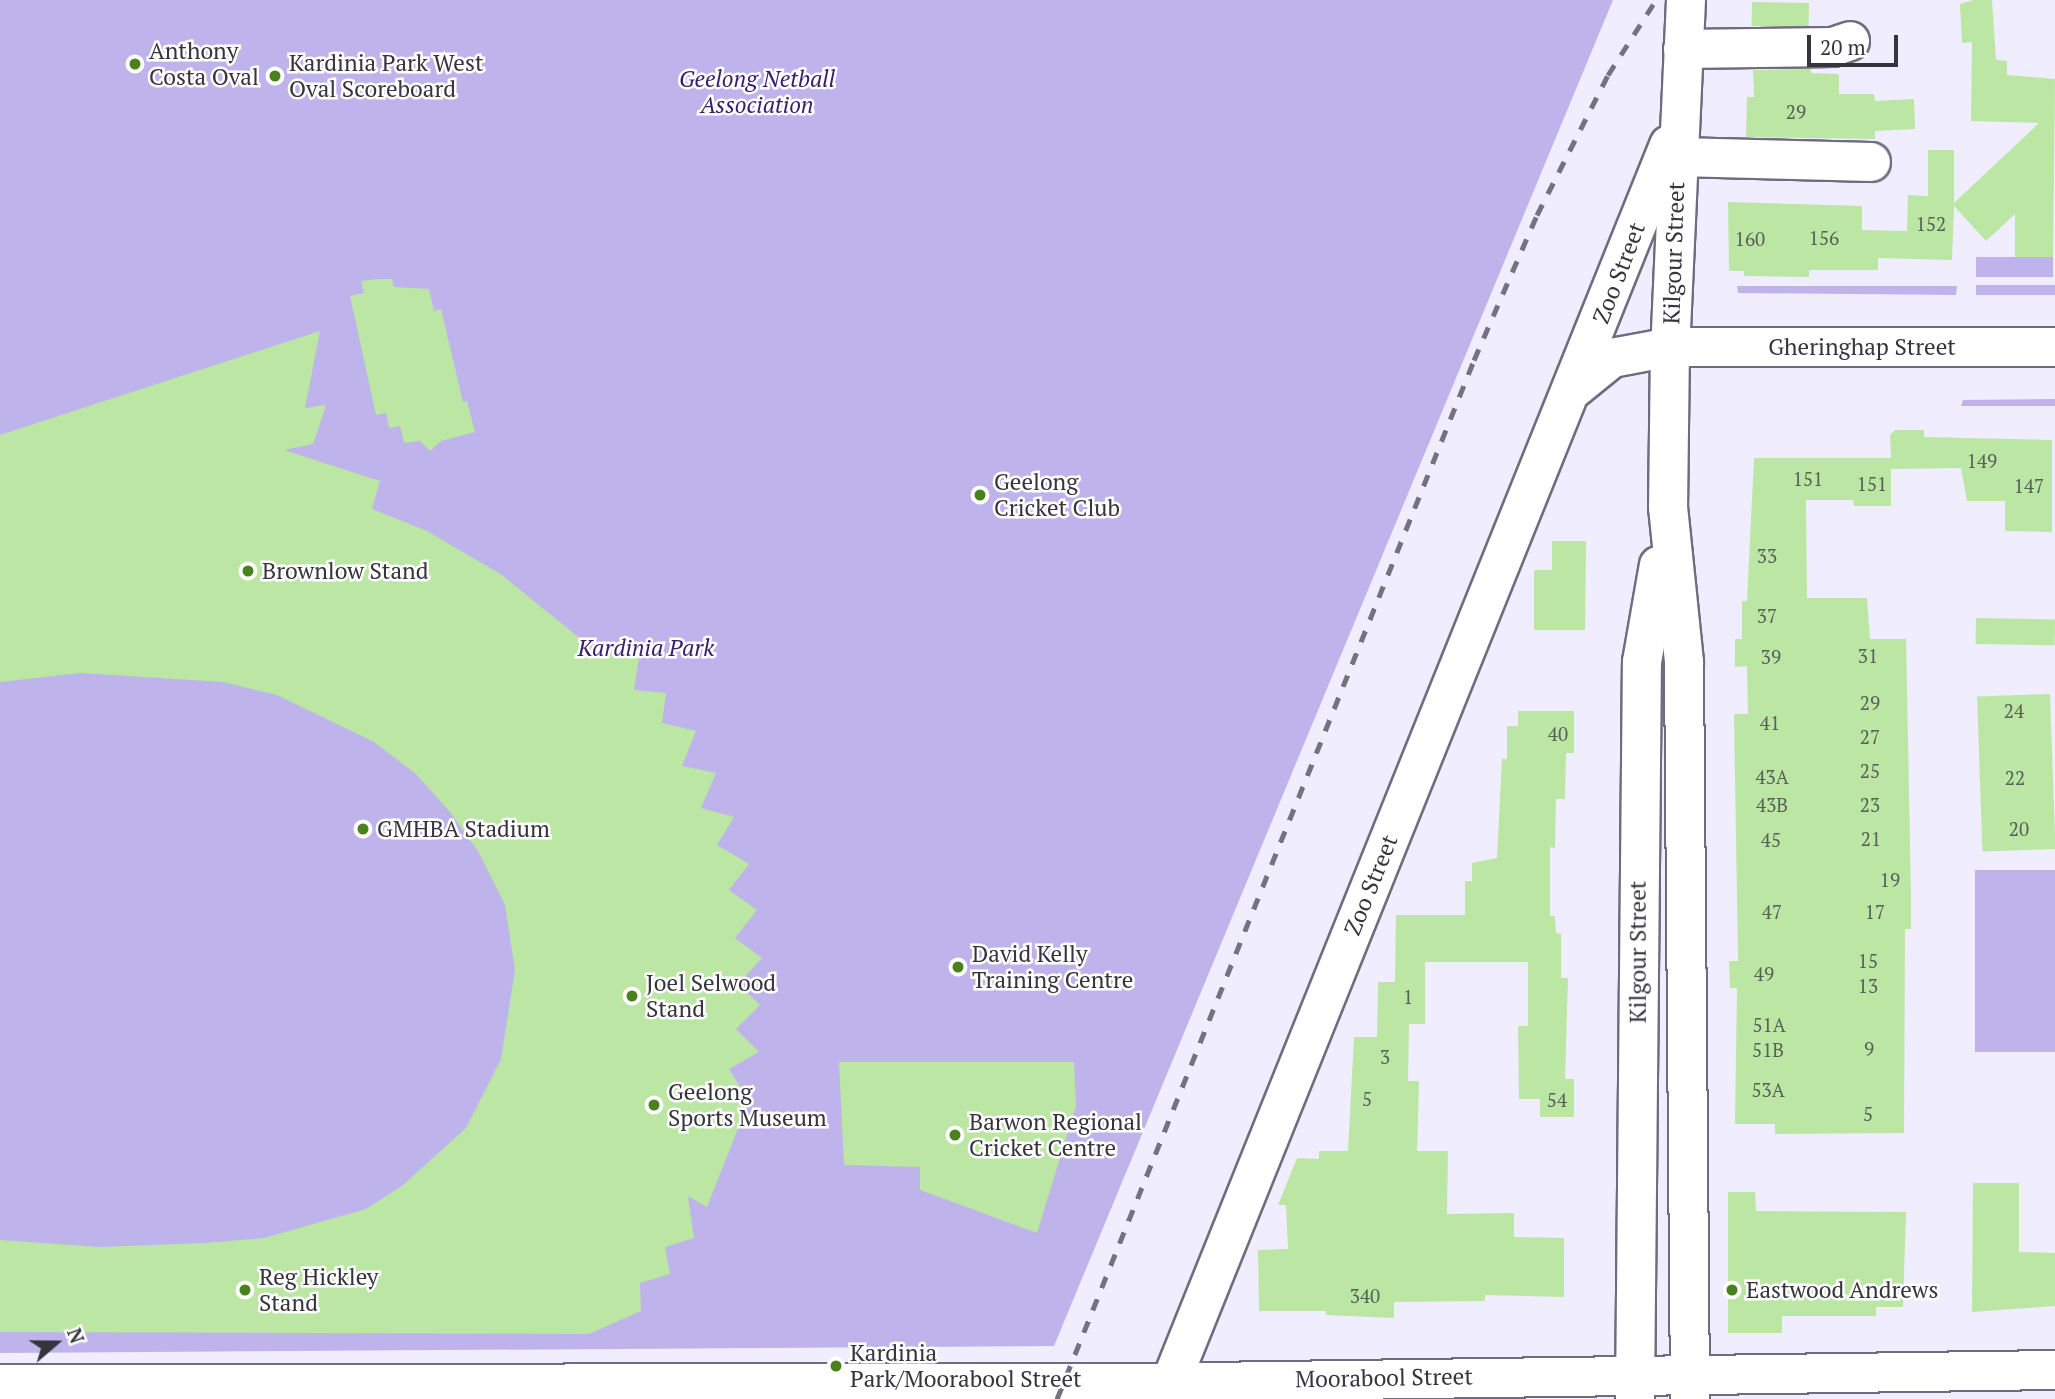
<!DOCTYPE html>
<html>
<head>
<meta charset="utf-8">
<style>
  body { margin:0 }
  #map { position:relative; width:2055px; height:1399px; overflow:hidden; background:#f0edff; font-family:"PT Serif",serif }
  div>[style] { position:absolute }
  .green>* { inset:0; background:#beb4eb; transform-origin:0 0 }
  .building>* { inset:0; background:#bbe6a4; transform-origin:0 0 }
  .roads { filter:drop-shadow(2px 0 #6f6c7f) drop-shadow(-2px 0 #6f6c7f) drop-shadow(0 2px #6f6c7f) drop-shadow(0 -2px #6f6c7f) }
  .minor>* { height:38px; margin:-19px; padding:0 19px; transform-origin:19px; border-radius:19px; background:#fff }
  .rail>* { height:5px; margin-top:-2.5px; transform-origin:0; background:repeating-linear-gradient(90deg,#74727e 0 12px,transparent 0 24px) }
  .dots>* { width:19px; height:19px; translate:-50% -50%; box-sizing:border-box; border:4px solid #fff; border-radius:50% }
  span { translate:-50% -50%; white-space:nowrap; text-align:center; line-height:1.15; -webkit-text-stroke:5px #fff; paint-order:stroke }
  .number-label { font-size:19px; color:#576157 }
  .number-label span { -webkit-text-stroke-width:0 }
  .poi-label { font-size:23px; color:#36353d }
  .left { translate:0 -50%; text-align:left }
  .park-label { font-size:23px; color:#381e6d; font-style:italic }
  .street-label { font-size:23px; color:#36353d }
  .north { position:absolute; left:21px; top:1308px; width:70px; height:70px; -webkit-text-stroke:5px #fff; paint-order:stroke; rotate:70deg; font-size:19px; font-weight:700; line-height:28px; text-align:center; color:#36353d }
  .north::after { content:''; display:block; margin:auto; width:24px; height:32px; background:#36353d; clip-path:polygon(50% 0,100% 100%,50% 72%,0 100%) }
  .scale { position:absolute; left:1807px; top:35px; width:91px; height:32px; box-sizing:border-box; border:4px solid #36353d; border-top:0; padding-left:9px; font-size:21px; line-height:24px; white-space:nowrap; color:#36353d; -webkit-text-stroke:5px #fff; paint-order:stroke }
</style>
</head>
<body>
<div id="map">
  <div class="green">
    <div style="clip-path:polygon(0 0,1613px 0,1054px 1346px,0 1353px)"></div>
    <div style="left:1976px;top:257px;width:77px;height:20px"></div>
    <div style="left:1976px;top:285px;width:79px;height:10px"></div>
    <div style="clip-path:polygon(1737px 286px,1957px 286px,1956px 295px,1738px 293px)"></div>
    <div style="clip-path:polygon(2055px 399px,2055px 406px,1961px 406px,1963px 400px)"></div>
    <div style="left:2055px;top:870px;width:182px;height:80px;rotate:90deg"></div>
  </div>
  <div class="building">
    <div style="clip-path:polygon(1973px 0,1992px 0,1996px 60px,2007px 61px,2007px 75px,2055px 79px,2053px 257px,2015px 257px,2015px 214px,1986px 241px,1954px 206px,1952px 260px,1878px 258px,1878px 270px,1809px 270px,1809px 277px,1744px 276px,1744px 271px,1729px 271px,1728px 202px,1862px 206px,1862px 230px,1907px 231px,1908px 195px,1928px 196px,1928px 150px,1954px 150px,1954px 203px,2039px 123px,1971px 121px,1972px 42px,1962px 43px,1960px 4px)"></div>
    <div style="left:1752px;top:2px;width:57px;height:24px;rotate:1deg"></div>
    <div style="clip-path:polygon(1811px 69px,1811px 73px,1839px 74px,1839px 94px,1874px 94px,1875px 101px,1914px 99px,1915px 129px,1875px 131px,1875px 139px,1746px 137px,1747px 97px,1754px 97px,1753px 70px)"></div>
    <div style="clip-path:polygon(378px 279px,392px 279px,394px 287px,429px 289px,434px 311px,441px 309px,463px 402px,467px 401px,475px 432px,441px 441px,430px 451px,420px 441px,404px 443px,400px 426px,389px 428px,386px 413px,376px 415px,350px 296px,364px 293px,361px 281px)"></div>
    <div style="clip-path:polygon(320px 331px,305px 408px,326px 405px,313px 444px,284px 450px,380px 481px,372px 509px,427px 531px,502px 575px,598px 653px,609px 647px,615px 653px,639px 657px,634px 690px,666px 693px,662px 723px,696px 731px,682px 766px,716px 773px,701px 808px,734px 817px,717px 845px,749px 864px,729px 890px,757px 910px,735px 938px,762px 958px,738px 984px,760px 1005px,736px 1029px,759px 1052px,729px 1069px,749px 1101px,707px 1207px,688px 1196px,694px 1238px,665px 1247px,670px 1274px,640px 1283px,641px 1311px,589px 1334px,0 1332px,0 1240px,100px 1247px,206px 1243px,264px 1238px,366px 1209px,403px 1185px,466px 1128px,501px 1059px,515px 970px,505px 905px,478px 851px,450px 812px,416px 774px,374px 742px,277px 695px,223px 682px,80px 673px,0 682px,0 435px)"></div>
    <div style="clip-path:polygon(1895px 430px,1924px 430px,1924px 437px,2052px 440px,2052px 532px,2005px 531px,2005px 501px,1967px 501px,1961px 468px,1891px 469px,1891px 506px,1854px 506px,1853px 500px,1806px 500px,1807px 598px,1867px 598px,1870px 639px,1906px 639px,1911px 895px,1911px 929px,1905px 929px,1904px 1133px,1775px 1134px,1775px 1124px,1735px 1124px,1737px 988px,1730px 988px,1729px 961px,1738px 961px,1734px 714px,1748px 714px,1747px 666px,1735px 667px,1735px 639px,1742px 639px,1742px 601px,1747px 601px,1754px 458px,1891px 458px,1890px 435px)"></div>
    <div style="clip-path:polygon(1552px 541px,1586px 541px,1585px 630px,1534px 630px,1534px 570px,1552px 570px)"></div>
    <div style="left:1976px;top:618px;width:79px;height:26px;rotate:1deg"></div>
    <div style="left:2050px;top:694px;width:155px;height:73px;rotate:88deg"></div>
    <div style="clip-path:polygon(1518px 711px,1574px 711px,1574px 753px,1566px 753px,1565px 799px,1556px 799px,1555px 848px,1550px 847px,1550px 916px,1555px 916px,1556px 933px,1561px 934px,1561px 978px,1568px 978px,1565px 1079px,1574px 1079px,1574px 1117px,1540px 1117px,1540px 1099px,1519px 1099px,1518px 1026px,1528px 1026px,1528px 962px,1425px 962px,1425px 1024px,1409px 1024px,1408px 1081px,1419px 1081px,1417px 1151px,1448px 1151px,1447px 1214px,1514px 1213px,1514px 1237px,1564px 1238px,1564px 1297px,1485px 1295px,1485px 1301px,1394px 1302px,1394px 1318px,1326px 1315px,1326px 1311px,1259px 1311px,1258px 1250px,1288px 1249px,1286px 1205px,1278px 1205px,1297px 1158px,1319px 1159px,1319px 1151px,1348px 1151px,1354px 1037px,1377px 1037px,1378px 982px,1395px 982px,1396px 915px,1465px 915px,1465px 881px,1472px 881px,1472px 863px,1497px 858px,1502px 759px,1507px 759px,1507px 726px,1518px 726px)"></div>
    <div style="clip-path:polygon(839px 1062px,1074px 1062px,1076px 1106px,1037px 1233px,920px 1190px,920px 1167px,844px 1165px)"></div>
    <div style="clip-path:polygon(1973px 1183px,2019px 1183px,2019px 1252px,2055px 1253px,2055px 1306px,1972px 1312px)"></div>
    <div style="clip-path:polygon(1728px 1192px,1755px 1192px,1756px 1211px,1906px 1212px,1903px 1307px,1876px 1307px,1876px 1316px,1782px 1316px,1782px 1333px,1728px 1333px)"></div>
  </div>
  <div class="roads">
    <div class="minor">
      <div style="left:1686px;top:0;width:347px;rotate:92.6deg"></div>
      <div style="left:1670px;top:347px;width:160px;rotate:90.7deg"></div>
      <div style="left:1668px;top:507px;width:157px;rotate:84.1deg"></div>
      <div style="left:1684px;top:663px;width:736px;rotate:89.53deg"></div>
      <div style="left:1683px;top:49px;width:150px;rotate:-0.8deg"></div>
      <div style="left:1833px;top:47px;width:18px;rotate:-19deg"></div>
      <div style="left:1678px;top:157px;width:193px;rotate:1.5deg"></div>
      <div style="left:1575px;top:388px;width:48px;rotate:-39deg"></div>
      <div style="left:1612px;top:358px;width:59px;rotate:-10.7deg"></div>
      <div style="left:1670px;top:347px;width:385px"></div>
      <div style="left:0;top:1384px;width:1136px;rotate:-0.05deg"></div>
      <div style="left:1136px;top:1383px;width:919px;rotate:-0.81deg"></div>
      <div style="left:1164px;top:1399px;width:1352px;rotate:-68.06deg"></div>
      <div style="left:1635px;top:1399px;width:737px;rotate:-89.46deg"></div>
      <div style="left:1642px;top:662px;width:98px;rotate:-80.1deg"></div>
    </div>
  </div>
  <div class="rail">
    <div style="left:1057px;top:1399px;width:1120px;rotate:-68.13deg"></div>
    <div style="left:1474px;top:360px;width:158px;rotate:-66.5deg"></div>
    <div style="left:1537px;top:215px;width:157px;rotate:-63.1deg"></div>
    <div style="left:1608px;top:75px;width:89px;rotate:-57.4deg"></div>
  </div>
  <div class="dots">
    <div style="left:135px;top:64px;background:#49821d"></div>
    <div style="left:275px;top:76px;background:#49821d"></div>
    <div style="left:980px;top:495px;background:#49821d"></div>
    <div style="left:248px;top:571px;background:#49821d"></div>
    <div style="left:363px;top:829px;background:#49821d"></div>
    <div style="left:958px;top:967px;background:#49821d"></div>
    <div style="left:632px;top:996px;background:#49821d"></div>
    <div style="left:654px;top:1105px;background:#49821d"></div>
    <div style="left:955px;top:1135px;background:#49821d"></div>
    <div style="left:245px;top:1290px;background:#49821d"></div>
    <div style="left:1732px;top:1290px;background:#49821d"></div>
    <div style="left:836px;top:1366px;background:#49821d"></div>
  </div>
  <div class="number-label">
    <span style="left:1796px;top:112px">29</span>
    <span style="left:1931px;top:224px">152</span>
    <span style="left:1824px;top:238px">156</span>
    <span style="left:1750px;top:239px">160</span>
    <span style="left:1982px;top:461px">149</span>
    <span style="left:1808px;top:479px">151</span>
    <span style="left:1872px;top:484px">151</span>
    <span style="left:2029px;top:486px">147</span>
    <span style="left:1767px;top:556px">33</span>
    <span style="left:1767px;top:616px">37</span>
    <span style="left:1868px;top:656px">31</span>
    <span style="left:1771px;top:657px">39</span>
    <span style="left:1870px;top:703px">29</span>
    <span style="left:2014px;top:711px">24</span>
    <span style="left:1770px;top:723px">41</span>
    <span style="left:1558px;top:734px">40</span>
    <span style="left:1870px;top:737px">27</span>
    <span style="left:1870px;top:771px">25</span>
    <span style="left:1772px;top:777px">43A</span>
    <span style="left:2015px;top:778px">22</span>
    <span style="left:1772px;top:805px">43B</span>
    <span style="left:1870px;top:805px">23</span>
    <span style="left:2019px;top:829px">20</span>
    <span style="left:1871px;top:839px">21</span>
    <span style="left:1771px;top:840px">45</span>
    <span style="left:1890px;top:880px">19</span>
    <span style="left:1772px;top:912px">47</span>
    <span style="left:1875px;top:912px">17</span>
    <span style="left:1868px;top:961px">15</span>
    <span style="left:1764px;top:974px">49</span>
    <span style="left:1868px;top:986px">13</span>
    <span style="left:1408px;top:997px">1</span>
    <span style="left:1769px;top:1025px">51A</span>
    <span style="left:1869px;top:1049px">9</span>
    <span style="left:1768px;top:1050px">51B</span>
    <span style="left:1385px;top:1057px">3</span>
    <span style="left:1768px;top:1090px">53A</span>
    <span style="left:1367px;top:1099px">5</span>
    <span style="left:1557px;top:1100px">54</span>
    <span style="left:1868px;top:1114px">5</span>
    <span style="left:1365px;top:1296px">340</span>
  </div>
  <div class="poi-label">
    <span class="left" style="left:149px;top:64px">Anthony<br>Costa Oval</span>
    <span class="left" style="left:289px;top:76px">Kardinia Park West<br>Oval Scoreboard</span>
    <span class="left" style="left:994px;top:495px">Geelong<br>Cricket Club</span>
    <span class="left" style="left:262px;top:571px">Brownlow Stand</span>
    <span class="left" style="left:377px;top:829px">GMHBA Stadium</span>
    <span class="left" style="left:972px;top:967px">David Kelly<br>Training Centre</span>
    <span class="left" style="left:646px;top:996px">Joel Selwood<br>Stand</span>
    <span class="left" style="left:668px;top:1105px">Geelong<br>Sports Museum</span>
    <span class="left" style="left:969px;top:1135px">Barwon Regional<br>Cricket Centre</span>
    <span class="left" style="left:259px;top:1290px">Reg Hickley<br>Stand</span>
    <span class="left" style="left:1746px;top:1290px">Eastwood Andrews</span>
    <span class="left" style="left:850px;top:1366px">Kardinia<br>Park/Moorabool Street</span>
  </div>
  <div class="park-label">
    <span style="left:757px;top:92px">Geelong Netball<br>Association</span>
    <span style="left:646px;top:648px">Kardinia Park</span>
  </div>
  <div class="street-label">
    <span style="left:1674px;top:253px;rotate:-88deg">Kilgour Street</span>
    <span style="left:1619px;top:273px;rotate:-69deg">Zoo Street</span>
    <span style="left:1862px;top:347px">Gheringhap Street</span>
    <span style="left:1371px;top:885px;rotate:-68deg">Zoo Street</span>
    <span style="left:1638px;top:952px;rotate:-90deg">Kilgour Street</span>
    <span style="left:1384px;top:1378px;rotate:-1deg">Moorabool Street</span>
  </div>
  <div class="north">N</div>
  <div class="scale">20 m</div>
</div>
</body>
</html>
